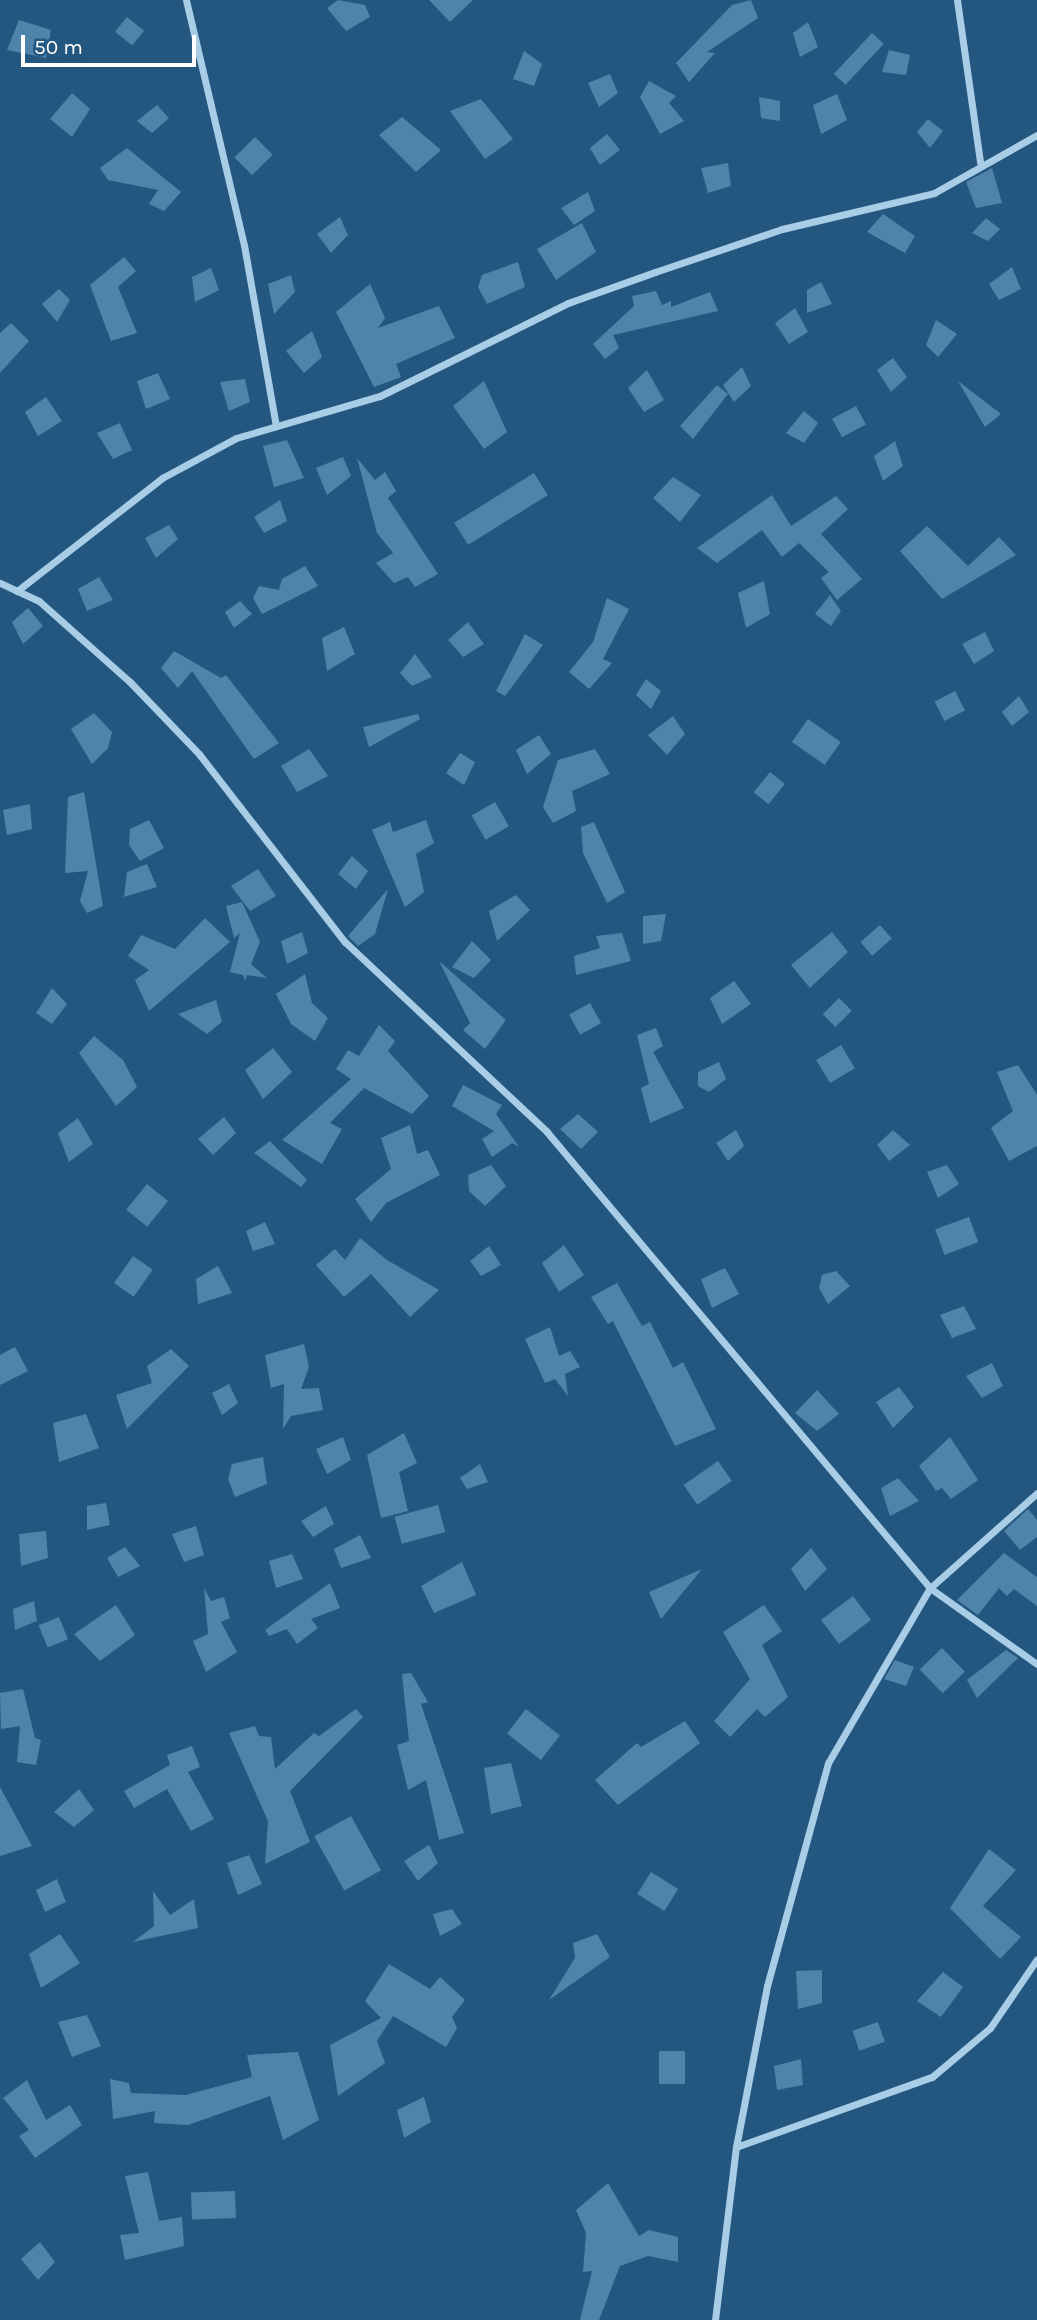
<!DOCTYPE html>
<html>
<head>
<meta charset="utf-8">
<style>
  body { margin:0 }
  #map { position:relative; width:1037px; height:2320px; overflow:hidden; background:#23577f; font-family:Karla,sans-serif }
  div>[style] { position:absolute }
  .building>* { inset:0; background:#5083aa; transform-origin:0 0 }
  .street>* { height:7px; margin:-3.5px; padding:0 3.5px; transform-origin:3.5px; border-radius:3.5px; background:#a9cde6 }
  span { translate:-50% -50%; white-space:nowrap; text-align:center; line-height:1.15; -webkit-text-stroke:7px #23577f; paint-order:stroke }
  .scale { position:absolute; left:21px; top:35px; width:175px; height:32px; box-sizing:border-box; border:4px solid #fff; border-top:0; padding-left:9px; font-size:21px; line-height:24px; white-space:nowrap; color:#fff; -webkit-text-stroke:5px #23577f; paint-order:stroke }
</style>
</head>
<body>
<div id="map">
  <div class="building">
    <div style="clip-path:polygon(338px 0,365px 5px,370px 17px,346px 31px,327px 8px)"></div>
    <div style="clip-path:polygon(429px 0,473px 0,450px 22px)"></div>
    <div style="clip-path:polygon(751px 0,758px 18px,707px 52px,715px 53px,689px 82px,676px 63px,732px 5px)"></div>
    <div style="left:127px;top:17px;width:22px;height:19px;rotate:39deg"></div>
    <div style="clip-path:polygon(19px 20px,51px 30px,46px 58px,7px 50px)"></div>
    <div style="clip-path:polygon(808px 22px,818px 47px,800px 57px,793px 33px)"></div>
    <div style="left:872px;top:33px;width:16px;height:56px;rotate:43deg"></div>
    <div style="clip-path:polygon(889px 50px,910px 55px,906px 75px,882px 72px)"></div>
    <div style="clip-path:polygon(524px 51px,542px 64px,534px 86px,513px 79px)"></div>
    <div style="clip-path:polygon(610px 74px,618px 93px,599px 107px,588px 83px)"></div>
    <div style="clip-path:polygon(649px 81px,676px 96px,669px 103px,684px 121px,660px 134px,640px 97px)"></div>
    <div style="clip-path:polygon(72px 93px,90px 109px,72px 137px,50px 119px)"></div>
    <div style="clip-path:polygon(837px 94px,847px 120px,821px 134px,813px 105px)"></div>
    <div style="clip-path:polygon(759px 97px,780px 101px,780px 121px,761px 118px)"></div>
    <div style="clip-path:polygon(481px 99px,513px 139px,485px 159px,450px 111px)"></div>
    <div style="clip-path:polygon(157px 105px,169px 118px,152px 133px,137px 121px)"></div>
    <div style="clip-path:polygon(402px 117px,441px 150px,416px 172px,379px 135px)"></div>
    <div style="clip-path:polygon(928px 119px,943px 131px,930px 148px,917px 132px)"></div>
    <div style="clip-path:polygon(607px 134px,620px 150px,600px 165px,590px 148px)"></div>
    <div style="left:255px;top:137px;width:25px;height:29px;rotate:45deg"></div>
    <div style="clip-path:polygon(127px 148px,181px 192px,164px 211px,149px 204px,158px 190px,108px 180px,100px 168px)"></div>
    <div style="clip-path:polygon(728px 163px,731px 186px,708px 193px,701px 168px)"></div>
    <div style="clip-path:polygon(992px 168px,1002px 203px,976px 208px,966px 182px)"></div>
    <div style="clip-path:polygon(588px 192px,595px 211px,574px 225px,561px 208px)"></div>
    <div style="clip-path:polygon(883px 214px,915px 236px,905px 253px,867px 232px)"></div>
    <div style="clip-path:polygon(340px 217px,348px 235px,331px 253px,317px 234px)"></div>
    <div style="clip-path:polygon(986px 218px,1000px 229px,988px 241px,972px 233px)"></div>
    <div style="clip-path:polygon(582px 223px,596px 252px,556px 280px,537px 249px)"></div>
    <div style="clip-path:polygon(124px 257px,136px 271px,118px 287px,137px 333px,111px 341px,90px 285px)"></div>
    <div style="clip-path:polygon(518px 262px,525px 287px,487px 304px,478px 287px,482px 275px)"></div>
    <div style="clip-path:polygon(1012px 267px,1021px 289px,999px 300px,989px 284px)"></div>
    <div style="clip-path:polygon(211px 268px,219px 290px,195px 302px,192px 277px)"></div>
    <div style="clip-path:polygon(291px 275px,295px 292px,274px 314px,268px 284px)"></div>
    <div style="clip-path:polygon(821px 282px,832px 304px,807px 313px,807px 290px)"></div>
    <div style="clip-path:polygon(370px 284px,385px 318px,378px 328px,439px 306px,455px 338px,396px 364px,401px 377px,374px 387px,336px 312px)"></div>
    <div style="clip-path:polygon(59px 289px,70px 300px,57px 322px,42px 304px)"></div>
    <div style="clip-path:polygon(656px 291px,662px 305px,671px 301px,671px 307px,710px 292px,718px 311px,613px 335px,619px 348px,605px 359px,593px 344px,634px 306px,632px 296px)"></div>
    <div style="clip-path:polygon(795px 308px,808px 332px,789px 344px,775px 323px)"></div>
    <div style="clip-path:polygon(936px 320px,957px 334px,938px 357px,926px 345px)"></div>
    <div style="clip-path:polygon(11px 323px,29px 341px,0 373px,0 333px)"></div>
    <div style="clip-path:polygon(312px 331px,322px 357px,304px 373px,286px 351px)"></div>
    <div style="clip-path:polygon(893px 358px,907px 377px,891px 392px,877px 370px)"></div>
    <div style="clip-path:polygon(742px 367px,751px 386px,734px 402px,723px 385px)"></div>
    <div style="clip-path:polygon(647px 370px,664px 400px,644px 412px,628px 388px)"></div>
    <div style="clip-path:polygon(158px 373px,170px 399px,146px 409px,137px 381px)"></div>
    <div style="clip-path:polygon(245px 379px,250px 402px,229px 411px,220px 382px)"></div>
    <div style="clip-path:polygon(484px 381px,507px 432px,484px 449px,453px 406px)"></div>
    <div style="clip-path:polygon(958px 381px,1001px 414px,985px 427px)"></div>
    <div style="clip-path:polygon(717px 385px,728px 394px,693px 439px,680px 426px)"></div>
    <div style="clip-path:polygon(46px 397px,62px 421px,38px 436px,25px 412px)"></div>
    <div style="left:856px;top:406px;width:21px;height:27px;rotate:62deg"></div>
    <div style="clip-path:polygon(804px 411px,818px 423px,804px 443px,786px 433px)"></div>
    <div style="clip-path:polygon(120px 423px,132px 450px,113px 459px,97px 433px)"></div>
    <div style="clip-path:polygon(287px 440px,304px 478px,274px 487px,263px 446px)"></div>
    <div style="clip-path:polygon(895px 441px,903px 466px,883px 481px,874px 456px)"></div>
    <div style="clip-path:polygon(343px 457px,351px 476px,327px 495px,316px 468px)"></div>
    <div style="clip-path:polygon(357px 458px,375px 480px,385px 472px,396px 491px,388px 498px,438px 574px,415px 587px,408px 577px,394px 583px,376px 563px,393px 553px,377px 533px)"></div>
    <div style="left:534px;top:473px;width:26px;height:94px;rotate:58deg"></div>
    <div style="clip-path:polygon(673px 477px,701px 495px,680px 522px,653px 498px)"></div>
    <div style="clip-path:polygon(772px 495px,791px 526px,836px 496px,848px 509px,821px 534px,862px 579px,837px 600px,821px 578px,829px 572px,799px 543px,782px 557px,762px 530px,717px 563px,697px 548px)"></div>
    <div style="clip-path:polygon(280px 500px,287px 521px,264px 533px,254px 517px)"></div>
    <div style="clip-path:polygon(169px 525px,178px 539px,156px 558px,145px 538px)"></div>
    <div style="clip-path:polygon(927px 526px,968px 566px,999px 537px,1016px 555px,942px 599px,900px 551px)"></div>
    <div style="clip-path:polygon(305px 566px,318px 586px,262px 614px,253px 598px,259px 586px,279px 590px,282px 579px)"></div>
    <div style="clip-path:polygon(99px 577px,113px 600px,87px 611px,78px 589px)"></div>
    <div style="clip-path:polygon(764px 581px,770px 614px,746px 628px,738px 593px)"></div>
    <div style="clip-path:polygon(830px 595px,841px 611px,831px 626px,815px 614px)"></div>
    <div style="clip-path:polygon(607px 598px,629px 609px,603px 659px,612px 663px,589px 689px,569px 672px,593px 642px)"></div>
    <div style="clip-path:polygon(240px 601px,252px 614px,234px 628px,225px 612px)"></div>
    <div style="clip-path:polygon(28px 608px,43px 626px,23px 644px,12px 622px)"></div>
    <div style="clip-path:polygon(468px 622px,484px 644px,463px 657px,448px 640px)"></div>
    <div style="clip-path:polygon(344px 627px,355px 654px,327px 671px,322px 638px)"></div>
    <div style="clip-path:polygon(985px 632px,994px 651px,974px 664px,962px 644px)"></div>
    <div style="clip-path:polygon(525px 634px,543px 645px,505px 696px,496px 691px)"></div>
    <div style="clip-path:polygon(174px 651px,221px 678px,226px 675px,279px 743px,254px 759px,192px 671px,178px 688px,161px 668px)"></div>
    <div style="clip-path:polygon(415px 654px,432px 677px,412px 686px,400px 673px)"></div>
    <div style="clip-path:polygon(646px 679px,661px 691px,651px 709px,636px 695px)"></div>
    <div style="left:955px;top:691px;width:22px;height:23px;rotate:63deg"></div>
    <div style="clip-path:polygon(1019px 696px,1029px 712px,1012px 726px,1002px 712px)"></div>
    <div style="clip-path:polygon(94px 713px,112px 732px,108px 748px,92px 764px,71px 729px)"></div>
    <div style="clip-path:polygon(418px 714px,420px 719px,369px 747px,363px 727px)"></div>
    <div style="clip-path:polygon(673px 716px,685px 734px,667px 755px,648px 735px)"></div>
    <div style="left:808px;top:719px;width:40px;height:28px;rotate:35deg"></div>
    <div style="clip-path:polygon(539px 735px,551px 754px,527px 774px,516px 750px)"></div>
    <div style="clip-path:polygon(309px 749px,328px 776px,297px 792px,281px 766px)"></div>
    <div style="clip-path:polygon(595px 749px,610px 774px,572px 791px,576px 811px,553px 823px,543px 807px,558px 760px)"></div>
    <div style="clip-path:polygon(460px 753px,475px 762px,464px 785px,446px 773px)"></div>
    <div style="left:770px;top:772px;width:19px;height:26px;rotate:39deg"></div>
    <div style="clip-path:polygon(84px 792px,103px 906px,87px 913px,80px 901px,88px 871px,65px 873px,68px 797px)"></div>
    <div style="left:495px;top:802px;width:28px;height:27px;rotate:60deg"></div>
    <div style="clip-path:polygon(30px 804px,32px 829px,7px 835px,3px 810px)"></div>
    <div style="clip-path:polygon(149px 820px,164px 848px,140px 861px,129px 845px,130px 829px)"></div>
    <div style="clip-path:polygon(426px 820px,434px 843px,416px 854px,424px 892px,405px 907px,372px 830px,390px 822px,393px 832px)"></div>
    <div style="clip-path:polygon(594px 822px,625px 892px,607px 903px,583px 853px,581px 827px)"></div>
    <div style="clip-path:polygon(352px 856px,368px 871px,356px 889px,338px 874px)"></div>
    <div style="clip-path:polygon(147px 864px,157px 887px,124px 897px,127px 872px)"></div>
    <div style="clip-path:polygon(258px 869px,276px 896px,250px 911px,231px 886px)"></div>
    <div style="clip-path:polygon(388px 889px,375px 934px,358px 946px,348px 936px)"></div>
    <div style="clip-path:polygon(516px 895px,530px 910px,497px 941px,489px 911px)"></div>
    <div style="clip-path:polygon(242px 902px,260px 942px,251px 964px,267px 978px,247px 975px,245px 981px,243px 975px,230px 972px,240px 933px,234px 938px,226px 906px)"></div>
    <div style="clip-path:polygon(666px 914px,661px 941px,643px 944px,643px 916px)"></div>
    <div style="clip-path:polygon(205px 918px,230px 942px,149px 1011px,135px 980px,149px 970px,128px 956px,141px 935px,175px 949px)"></div>
    <div style="left:880px;top:925px;width:18px;height:26px;rotate:49deg"></div>
    <div style="clip-path:polygon(302px 932px,308px 953px,287px 964px,281px 941px)"></div>
    <div style="clip-path:polygon(832px 932px,848px 952px,810px 988px,791px 965px)"></div>
    <div style="clip-path:polygon(622px 933px,631px 961px,576px 975px,574px 956px,600px 948px,596px 936px)"></div>
    <div style="clip-path:polygon(472px 941px,491px 960px,474px 978px,452px 967px)"></div>
    <div style="clip-path:polygon(439px 961px,506px 1020px,485px 1049px,463px 1030px,470px 1023px)"></div>
    <div style="clip-path:polygon(305px 974px,312px 1003px,328px 1018px,315px 1041px,291px 1024px,276px 994px)"></div>
    <div style="clip-path:polygon(734px 981px,751px 1004px,722px 1024px,710px 998px)"></div>
    <div style="clip-path:polygon(52px 988px,67px 1004px,52px 1024px,36px 1013px)"></div>
    <div style="left:839px;top:998px;width:18px;height:23px;rotate:45deg"></div>
    <div style="clip-path:polygon(216px 1000px,222px 1022px,207px 1034px,178px 1014px)"></div>
    <div style="left:590px;top:1003px;width:23px;height:24px;rotate:61deg"></div>
    <div style="clip-path:polygon(379px 1025px,395px 1041px,388px 1051px,429px 1096px,412px 1114px,364px 1088px,330px 1123px,342px 1129px,322px 1164px,282px 1140px,351px 1079px,336px 1069px,348px 1050px,359px 1056px)"></div>
    <div style="clip-path:polygon(656px 1028px,663px 1046px,653px 1052px,684px 1108px,650px 1123px,641px 1088px,649px 1084px,637px 1035px)"></div>
    <div style="clip-path:polygon(94px 1036px,123px 1060px,137px 1087px,116px 1106px,79px 1053px)"></div>
    <div style="left:841px;top:1045px;width:27px;height:29px;rotate:59deg"></div>
    <div style="clip-path:polygon(273px 1048px,292px 1072px,263px 1099px,245px 1070px)"></div>
    <div style="clip-path:polygon(719px 1062px,726px 1079px,709px 1092px,698px 1086px,698px 1072px)"></div>
    <div style="clip-path:polygon(1018px 1065px,1037px 1095px,1037px 1146px,1009px 1161px,991px 1128px,1013px 1111px,997px 1072px)"></div>
    <div style="clip-path:polygon(463px 1085px,502px 1105px,496px 1114px,519px 1147px,512px 1143px,492px 1157px,482px 1139px,494px 1131px,452px 1106px)"></div>
    <div style="clip-path:polygon(578px 1114px,598px 1132px,581px 1149px,560px 1129px)"></div>
    <div style="clip-path:polygon(224px 1117px,236px 1133px,213px 1155px,198px 1139px)"></div>
    <div style="clip-path:polygon(78px 1118px,93px 1144px,69px 1162px,58px 1133px)"></div>
    <div style="clip-path:polygon(410px 1125px,417px 1154px,428px 1150px,440px 1175px,386px 1203px,371px 1222px,355px 1199px,391px 1169px,381px 1138px)"></div>
    <div style="clip-path:polygon(736px 1130px,744px 1146px,728px 1161px,716px 1143px)"></div>
    <div style="clip-path:polygon(893px 1130px,910px 1145px,889px 1161px,877px 1145px)"></div>
    <div style="clip-path:polygon(270px 1141px,307px 1180px,301px 1187px,254px 1153px)"></div>
    <div style="clip-path:polygon(491px 1165px,506px 1186px,485px 1206px,469px 1191px,468px 1175px)"></div>
    <div style="clip-path:polygon(947px 1165px,959px 1184px,938px 1198px,927px 1172px)"></div>
    <div style="left:147px;top:1184px;width:27px;height:33px;rotate:39deg"></div>
    <div style="left:969px;top:1217px;width:27px;height:36px;rotate:70deg"></div>
    <div style="clip-path:polygon(265px 1222px,275px 1244px,253px 1251px,246px 1231px)"></div>
    <div style="clip-path:polygon(360px 1238px,387px 1260px,439px 1290px,410px 1317px,371px 1274px,344px 1297px,316px 1265px,335px 1249px,345px 1260px)"></div>
    <div style="clip-path:polygon(564px 1245px,584px 1275px,559px 1292px,542px 1263px)"></div>
    <div style="clip-path:polygon(489px 1246px,501px 1265px,481px 1276px,470px 1261px)"></div>
    <div style="left:133px;top:1256px;width:24px;height:33px;rotate:35deg"></div>
    <div style="clip-path:polygon(218px 1266px,232px 1293px,198px 1304px,196px 1279px)"></div>
    <div style="clip-path:polygon(725px 1268px,739px 1294px,712px 1308px,701px 1279px)"></div>
    <div style="clip-path:polygon(836px 1271px,850px 1286px,828px 1304px,819px 1288px,822px 1275px)"></div>
    <div style="clip-path:polygon(617px 1283px,642px 1326px,650px 1322px,673px 1368px,683px 1362px,716px 1429px,675px 1446px,613px 1321px,608px 1324px,591px 1297px)"></div>
    <div style="clip-path:polygon(964px 1306px,976px 1329px,952px 1338px,940px 1315px)"></div>
    <div style="clip-path:polygon(550px 1327px,559px 1356px,570px 1351px,580px 1367px,565px 1374px,568px 1396px,555px 1379px,545px 1383px,525px 1339px)"></div>
    <div style="clip-path:polygon(304px 1344px,309px 1367px,301px 1389px,319px 1388px,323px 1410px,291px 1416px,283px 1429px,284px 1384px,271px 1388px,265px 1355px)"></div>
    <div style="clip-path:polygon(15px 1347px,28px 1371px,0 1385px,0 1355px)"></div>
    <div style="clip-path:polygon(171px 1349px,189px 1366px,127px 1429px,116px 1395px,152px 1383px,147px 1366px)"></div>
    <div style="clip-path:polygon(992px 1363px,1003px 1386px,982px 1398px,966px 1376px)"></div>
    <div style="clip-path:polygon(229px 1384px,238px 1403px,222px 1415px,212px 1393px)"></div>
    <div style="clip-path:polygon(899px 1387px,914px 1407px,893px 1428px,876px 1402px)"></div>
    <div style="clip-path:polygon(817px 1390px,839px 1414px,817px 1431px,795px 1413px)"></div>
    <div style="clip-path:polygon(86px 1414px,99px 1448px,59px 1462px,53px 1423px)"></div>
    <div style="clip-path:polygon(404px 1433px,417px 1463px,399px 1472px,408px 1511px,381px 1518px,367px 1455px)"></div>
    <div style="clip-path:polygon(343px 1437px,351px 1460px,327px 1474px,316px 1449px)"></div>
    <div style="clip-path:polygon(950px 1437px,978px 1480px,951px 1499px,942px 1488px,936px 1491px,919px 1466px)"></div>
    <div style="clip-path:polygon(263px 1457px,267px 1484px,235px 1497px,228px 1479px,232px 1464px)"></div>
    <div style="left:718px;top:1461px;width:24px;height:42px;rotate:55deg"></div>
    <div style="clip-path:polygon(480px 1464px,488px 1482px,467px 1489px,460px 1478px)"></div>
    <div style="clip-path:polygon(898px 1478px,919px 1501px,890px 1516px,881px 1488px)"></div>
    <div style="clip-path:polygon(106px 1503px,110px 1525px,87px 1530px,87px 1506px)"></div>
    <div style="left:438px;top:1505px;width:28px;height:45px;rotate:75deg"></div>
    <div style="clip-path:polygon(326px 1506px,334px 1524px,313px 1537px,301px 1521px)"></div>
    <div style="clip-path:polygon(1028px 1509px,1037px 1520px,1037px 1537px,1020px 1550px,1004px 1531px)"></div>
    <div style="clip-path:polygon(196px 1526px,204px 1555px,184px 1562px,172px 1534px)"></div>
    <div style="clip-path:polygon(46px 1531px,48px 1558px,21px 1566px,19px 1534px)"></div>
    <div style="clip-path:polygon(360px 1535px,371px 1558px,341px 1568px,334px 1549px)"></div>
    <div style="clip-path:polygon(125px 1547px,140px 1566px,118px 1577px,107px 1558px)"></div>
    <div style="clip-path:polygon(811px 1548px,827px 1569px,805px 1591px,791px 1569px)"></div>
    <div style="clip-path:polygon(1004px 1553px,1037px 1577px,1037px 1606px,1014px 1589px,1007px 1596px,999px 1588px,978px 1615px,957px 1600px)"></div>
    <div style="clip-path:polygon(292px 1554px,303px 1579px,276px 1588px,269px 1561px)"></div>
    <div style="clip-path:polygon(462px 1562px,476px 1595px,434px 1613px,421px 1586px)"></div>
    <div style="clip-path:polygon(702px 1569px,661px 1619px,649px 1592px)"></div>
    <div style="clip-path:polygon(330px 1583px,340px 1608px,311px 1619px,318px 1628px,297px 1644px,287px 1629px,269px 1636px,265px 1630px)"></div>
    <div style="clip-path:polygon(204px 1588px,211px 1601px,224px 1597px,230px 1618px,221px 1622px,237px 1652px,206px 1672px,193px 1641px,208px 1634px)"></div>
    <div style="left:853px;top:1596px;width:30px;height:40px;rotate:53deg"></div>
    <div style="clip-path:polygon(34px 1601px,37px 1621px,15px 1630px,13px 1609px)"></div>
    <div style="clip-path:polygon(116px 1605px,135px 1635px,100px 1661px,74px 1634px)"></div>
    <div style="clip-path:polygon(764px 1605px,782px 1631px,762px 1645px,788px 1697px,765px 1717px,757px 1709px,730px 1737px,714px 1721px,750px 1679px,723px 1632px)"></div>
    <div style="left:59px;top:1617px;width:24px;height:22px;rotate:68deg"></div>
    <div style="left:942px;top:1648px;width:33px;height:31px;rotate:46deg"></div>
    <div style="clip-path:polygon(1006px 1650px,1018px 1658px,977px 1698px,967px 1680px)"></div>
    <div style="clip-path:polygon(895px 1660px,914px 1667px,906px 1686px,884px 1679px)"></div>
    <div style="clip-path:polygon(411px 1673px,428px 1702px,421px 1704px,464px 1833px,439px 1840px,426px 1780px,408px 1790px,397px 1745px,409px 1741px,402px 1674px)"></div>
    <div style="clip-path:polygon(23px 1689px,35px 1738px,41px 1740px,36px 1765px,17px 1762px,20px 1726px,1px 1729px,0 1693px)"></div>
    <div style="clip-path:polygon(356px 1709px,363px 1717px,290px 1791px,310px 1842px,265px 1864px,268px 1821px,229px 1733px,255px 1726px,259px 1736px,271px 1737px,275px 1769px,314px 1733px,319px 1736px)"></div>
    <div style="left:526px;top:1709px;width:43px;height:31px;rotate:38deg"></div>
    <div style="clip-path:polygon(685px 1721px,700px 1743px,618px 1805px,595px 1780px,637px 1743px,641px 1747px)"></div>
    <div style="clip-path:polygon(192px 1746px,200px 1767px,188px 1772px,214px 1819px,191px 1831px,167px 1789px,134px 1808px,124px 1791px,170px 1765px,167px 1755px)"></div>
    <div style="clip-path:polygon(511px 1763px,522px 1806px,491px 1814px,484px 1768px)"></div>
    <div style="clip-path:polygon(0 1787px,32px 1846px,0 1856px)"></div>
    <div style="clip-path:polygon(79px 1789px,94px 1810px,74px 1827px,54px 1812px)"></div>
    <div style="left:351px;top:1816px;width:62px;height:42px;rotate:61deg"></div>
    <div style="clip-path:polygon(429px 1845px,438px 1863px,418px 1881px,404px 1861px)"></div>
    <div style="clip-path:polygon(989px 1849px,1016px 1870px,983px 1906px,1021px 1937px,1000px 1959px,950px 1908px)"></div>
    <div style="clip-path:polygon(249px 1855px,262px 1884px,238px 1895px,227px 1863px)"></div>
    <div style="left:651px;top:1872px;width:32px;height:26px;rotate:32deg"></div>
    <div style="clip-path:polygon(57px 1879px,66px 1902px,45px 1912px,36px 1890px)"></div>
    <div style="clip-path:polygon(153px 1891px,170px 1915px,194px 1899px,198px 1928px,133px 1942px,154px 1926px)"></div>
    <div style="clip-path:polygon(452px 1909px,462px 1924px,440px 1936px,433px 1914px)"></div>
    <div style="clip-path:polygon(60px 1934px,80px 1963px,41px 1988px,29px 1954px)"></div>
    <div style="clip-path:polygon(597px 1934px,610px 1957px,549px 2000px,575px 1958px,573px 1943px)"></div>
    <div style="clip-path:polygon(389px 1964px,430px 1989px,440px 1977px,465px 2000px,452px 2017px,457px 2028px,446px 2047px,393px 2016px,377px 2041px,385px 2063px,338px 2096px,330px 2045px,381px 2018px,365px 2001px)"></div>
    <div style="clip-path:polygon(822px 1970px,822px 2003px,798px 2009px,796px 1971px)"></div>
    <div style="clip-path:polygon(943px 1972px,963px 1987px,941px 2017px,917px 2001px)"></div>
    <div style="clip-path:polygon(87px 2015px,101px 2046px,72px 2057px,58px 2022px)"></div>
    <div style="left:878px;top:2022px;width:21px;height:27px;rotate:71deg"></div>
    <div style="left:659px;top:2051px;width:26px;height:33px"></div>
    <div style="clip-path:polygon(298px 2052px,319px 2120px,283px 2140px,270px 2096px,188px 2125px,154px 2123px,155px 2111px,113px 2119px,110px 2079px,129px 2083px,131px 2093px,186px 2095px,252px 2077px,247px 2055px)"></div>
    <div style="clip-path:polygon(801px 2059px,803px 2085px,777px 2090px,774px 2066px)"></div>
    <div style="clip-path:polygon(27px 2080px,46px 2120px,70px 2105px,82px 2125px,35px 2158px,19px 2136px,29px 2130px,3px 2098px)"></div>
    <div style="clip-path:polygon(424px 2097px,431px 2122px,404px 2138px,397px 2110px)"></div>
    <div style="clip-path:polygon(148px 2172px,159px 2221px,182px 2217px,184px 2246px,125px 2260px,120px 2235px,139px 2233px,125px 2176px)"></div>
    <div style="clip-path:polygon(608px 2183px,639px 2236px,649px 2230px,678px 2237px,678px 2262px,648px 2256px,620px 2266px,599px 2320px,580px 2320px,592px 2271px,583px 2272px,586px 2233px,576px 2210px)"></div>
    <div style="left:235px;top:2191px;width:27px;height:44px;rotate:88deg"></div>
    <div style="clip-path:polygon(40px 2242px,55px 2262px,38px 2280px,21px 2259px)"></div>
  </div>
  <div class="street">
    <div style="left:186px;top:0;width:252px;rotate:76.7deg"></div>
    <div style="left:244px;top:245px;width:184px;rotate:80deg"></div>
    <div style="left:957px;top:0;width:164px;rotate:81.9deg"></div>
    <div style="left:0;top:583px;width:43px;rotate:24.8deg"></div>
    <div style="left:39px;top:601px;width:122px;rotate:41.7deg"></div>
    <div style="left:130px;top:682px;width:100px;rotate:46.2deg"></div>
    <div style="left:199px;top:754px;width:238px;rotate:52.2deg"></div>
    <div style="left:345px;top:942px;width:277px;rotate:43.2deg"></div>
    <div style="left:547px;top:1132px;width:596px;rotate:49.97deg"></div>
    <div style="left:930px;top:1588px;width:131px;rotate:35.4deg"></div>
    <div style="left:17px;top:591px;width:184px;rotate:-37.9deg"></div>
    <div style="left:162px;top:478px;width:84px;rotate:-28.4deg"></div>
    <div style="left:236px;top:438px;width:150px;rotate:-16.3deg"></div>
    <div style="left:380px;top:396px;width:210px;rotate:-26.3deg"></div>
    <div style="left:568px;top:303px;width:92px;rotate:-19.6deg"></div>
    <div style="left:655px;top:272px;width:134px;rotate:-18.7deg"></div>
    <div style="left:782px;top:229px;width:156px;rotate:-13.3deg"></div>
    <div style="left:934px;top:193px;width:118px;rotate:-29.4deg"></div>
    <div style="left:736px;top:2147px;width:208px;rotate:-19.7deg"></div>
    <div style="left:932px;top:2077px;width:76px;rotate:-40.2deg"></div>
    <div style="left:990px;top:2028px;width:83px;rotate:-55.7deg"></div>
    <div style="left:715px;top:2320px;width:174px;rotate:-83.1deg"></div>
    <div style="left:736px;top:2147px;width:164px;rotate:-79.1deg"></div>
    <div style="left:767px;top:1986px;width:231px;rotate:-74.7deg"></div>
    <div style="left:828px;top:1763px;width:203px;rotate:-59.8deg"></div>
    <div style="left:930px;top:1588px;width:143px;rotate:-41.6deg"></div>
  </div>
  <div class="scale">50 m</div>
</div>
</body>
</html>
